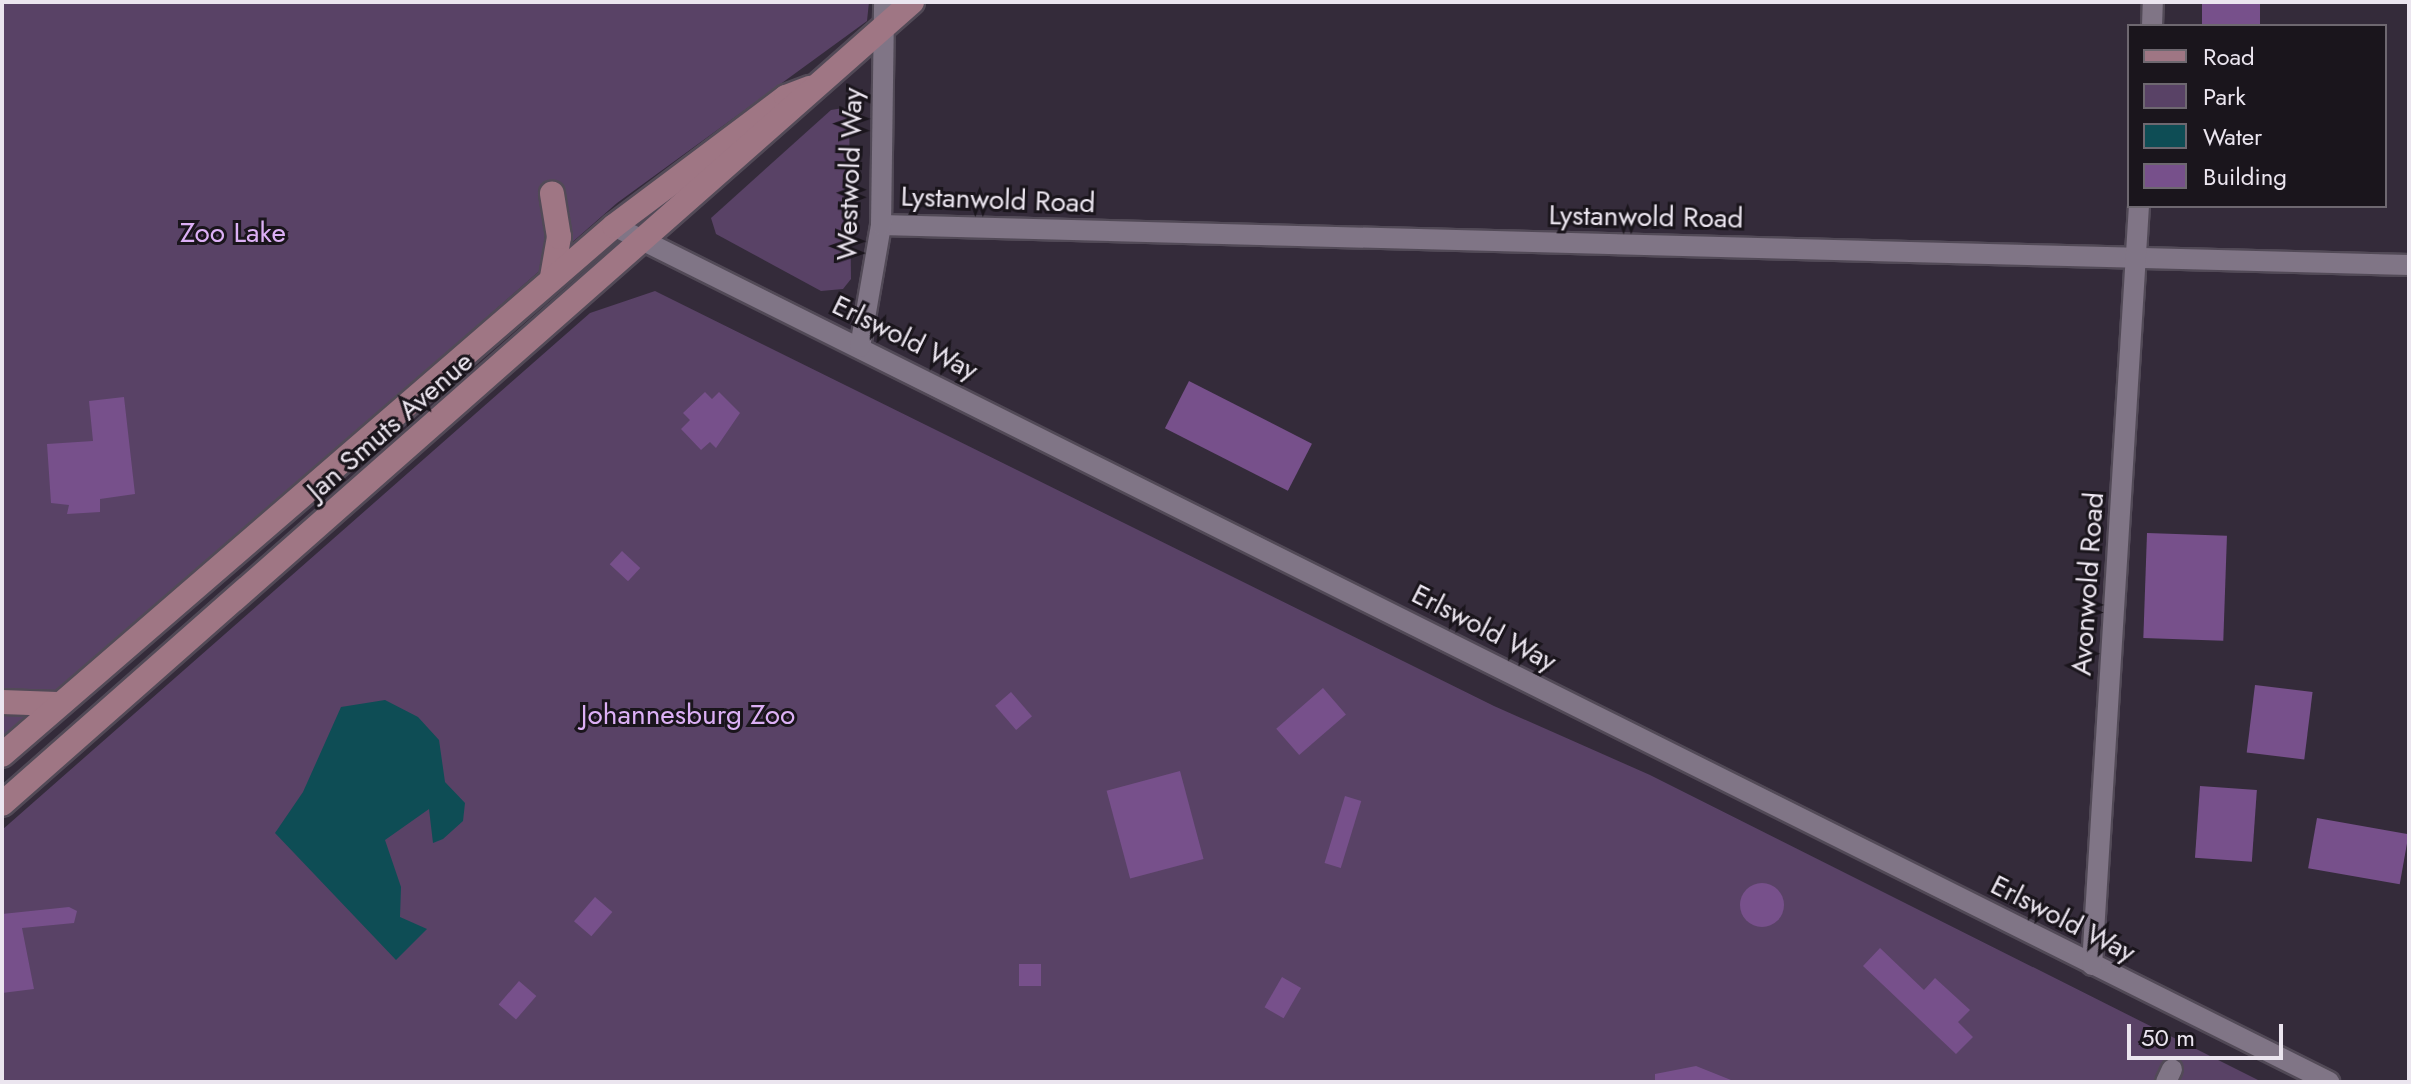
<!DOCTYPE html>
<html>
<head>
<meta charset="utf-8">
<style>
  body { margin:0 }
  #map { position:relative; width:2411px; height:1084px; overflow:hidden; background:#342b3a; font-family:Jost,sans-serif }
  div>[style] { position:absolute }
  .green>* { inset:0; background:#594266 }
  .water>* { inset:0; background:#0e4d55 }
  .building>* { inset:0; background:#77508b; transform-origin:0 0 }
  .round { border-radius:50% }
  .roads { filter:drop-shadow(2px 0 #524a57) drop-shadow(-2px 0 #524a57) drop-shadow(0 2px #524a57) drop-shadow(0 -2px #524a57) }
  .street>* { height:20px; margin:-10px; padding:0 10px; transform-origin:10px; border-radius:10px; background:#807586 }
  .secondary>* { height:24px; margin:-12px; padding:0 12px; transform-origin:12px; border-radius:12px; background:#9f7684 }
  span { translate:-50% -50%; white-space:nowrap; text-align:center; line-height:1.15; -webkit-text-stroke:6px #1a151c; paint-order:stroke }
  .street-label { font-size:28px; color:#ebe5ef }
  .park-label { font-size:28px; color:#dcb0f5 }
  .frame { position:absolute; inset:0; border:4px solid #ebe5ef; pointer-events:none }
  .legend { position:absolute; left:2127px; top:24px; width:260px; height:184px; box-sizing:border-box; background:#1a151c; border:2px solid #6e6870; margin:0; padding:10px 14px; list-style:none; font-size:24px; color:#ebe5ef }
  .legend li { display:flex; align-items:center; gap:16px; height:40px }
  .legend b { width:40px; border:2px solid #6e6870 }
  .scale { position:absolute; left:2127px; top:1024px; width:156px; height:36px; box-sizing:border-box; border:4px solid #ebe5ef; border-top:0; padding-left:10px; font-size:24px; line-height:28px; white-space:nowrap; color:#ebe5ef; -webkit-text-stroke:6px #1a151c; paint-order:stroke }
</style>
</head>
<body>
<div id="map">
  <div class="green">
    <div style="clip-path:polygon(2px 2px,869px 2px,867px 21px,617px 203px,2px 742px)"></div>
    <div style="clip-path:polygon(849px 107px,851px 279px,843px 289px,821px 291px,716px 234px,711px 218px,831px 110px)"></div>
    <div style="clip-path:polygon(655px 291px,1494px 706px,1650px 775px,2262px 1082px,2px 1082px,2px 830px,590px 313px)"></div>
  </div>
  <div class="water">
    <div style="clip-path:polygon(385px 700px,418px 717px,439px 740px,445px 782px,465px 803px,463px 821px,443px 839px,433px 843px,429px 809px,385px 840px,401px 887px,400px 917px,427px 929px,396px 960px,275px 833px,303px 792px,341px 707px)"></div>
  </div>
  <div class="building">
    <div style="left:2202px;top:2px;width:58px;height:24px"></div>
    <div style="left:1189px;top:381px;width:138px;height:53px;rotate:27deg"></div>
    <div style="clip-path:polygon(705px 392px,712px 399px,719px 392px,740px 413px,716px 448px,710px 442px,701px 450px,681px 429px,690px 420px,683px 413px)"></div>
    <div style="clip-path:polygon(124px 397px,135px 494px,100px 499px,100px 512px,67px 514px,69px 505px,51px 503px,47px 444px,93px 441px,89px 401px)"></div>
    <div style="left:2147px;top:533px;width:80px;height:105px;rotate:2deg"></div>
    <div style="left:622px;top:551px;width:25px;height:18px;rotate:43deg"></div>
    <div style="left:2255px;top:685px;width:58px;height:68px;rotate:7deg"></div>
    <div style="left:1323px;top:688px;width:35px;height:62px;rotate:49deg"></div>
    <div style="left:1011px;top:692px;width:32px;height:21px;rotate:49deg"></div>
    <div style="left:1180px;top:771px;width:91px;height:76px;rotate:75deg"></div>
    <div style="left:2200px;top:786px;width:57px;height:72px;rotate:4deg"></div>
    <div style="left:1345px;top:796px;width:17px;height:70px;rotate:17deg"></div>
    <div style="left:2317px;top:818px;width:93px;height:51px;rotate:10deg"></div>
    <div class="round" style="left:1740px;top:883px;width:44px;height:44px"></div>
    <div style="left:595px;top:897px;width:23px;height:32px;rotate:41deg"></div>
    <div style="clip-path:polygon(69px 907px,77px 911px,74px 923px,22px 928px,34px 989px,2px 993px,2px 914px)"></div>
    <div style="clip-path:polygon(1880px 948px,1924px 990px,1935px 978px,1970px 1010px,1958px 1022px,1973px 1037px,1956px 1054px,1863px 966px)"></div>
    <div style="left:1041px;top:964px;width:22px;height:22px;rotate:90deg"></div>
    <div style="left:1282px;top:977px;width:22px;height:35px;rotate:30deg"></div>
    <div style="left:519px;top:981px;width:23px;height:31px;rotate:41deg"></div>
    <div style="clip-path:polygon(1696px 1066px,1736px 1082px,1655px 1082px,1655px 1074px)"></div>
  </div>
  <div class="roads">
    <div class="street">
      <div style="left:2152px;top:26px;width:24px;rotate:-88deg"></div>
      <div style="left:881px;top:225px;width:1529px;rotate:1.5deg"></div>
      <div style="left:614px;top:226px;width:1917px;rotate:26.52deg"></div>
      <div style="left:860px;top:347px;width:124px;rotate:-80.2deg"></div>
      <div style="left:881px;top:225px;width:223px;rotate:-89.2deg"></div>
      <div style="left:2092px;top:965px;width:760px;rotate:-86.46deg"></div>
      <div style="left:2166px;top:1082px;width:14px;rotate:-65deg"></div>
    </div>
    <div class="secondary">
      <div style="left:552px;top:277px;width:41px;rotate:-80.1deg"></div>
      <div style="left:559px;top:237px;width:44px;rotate:-99.2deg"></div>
      <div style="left:2px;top:702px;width:55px;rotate:2.1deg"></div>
      <div style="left:2px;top:755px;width:809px;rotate:-40.84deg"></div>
      <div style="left:614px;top:226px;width:215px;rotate:-36.9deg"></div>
      <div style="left:786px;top:97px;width:26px;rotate:-21deg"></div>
      <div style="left:2px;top:804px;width:1213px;rotate:-41.39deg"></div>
    </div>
  </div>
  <div class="street-label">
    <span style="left:850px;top:174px;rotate:-88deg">Westwold Way</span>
    <span style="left:998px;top:200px;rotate:2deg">Lystanwold Road</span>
    <span style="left:1646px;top:217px;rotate:1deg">Lystanwold Road</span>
    <span style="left:905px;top:338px;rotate:26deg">Erlswold Way</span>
    <span style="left:390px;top:426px;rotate:-41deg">Jan Smuts Avenue</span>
    <span style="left:2088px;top:584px;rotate:-86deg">Avonwold Road</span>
    <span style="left:1484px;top:628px;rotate:27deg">Erlswold Way</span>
    <span style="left:2063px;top:919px;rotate:27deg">Erlswold Way</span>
  </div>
  <div class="park-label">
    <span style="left:233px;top:233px">Zoo Lake</span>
    <span style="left:688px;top:715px">Johannesburg Zoo</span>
  </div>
  <div class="frame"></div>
  <ul class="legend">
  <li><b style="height:10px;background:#9f7684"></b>Road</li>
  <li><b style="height:22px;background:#594266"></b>Park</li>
  <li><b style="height:22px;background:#0e4d55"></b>Water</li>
  <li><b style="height:22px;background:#77508b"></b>Building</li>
  </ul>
  <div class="scale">50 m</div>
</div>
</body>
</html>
